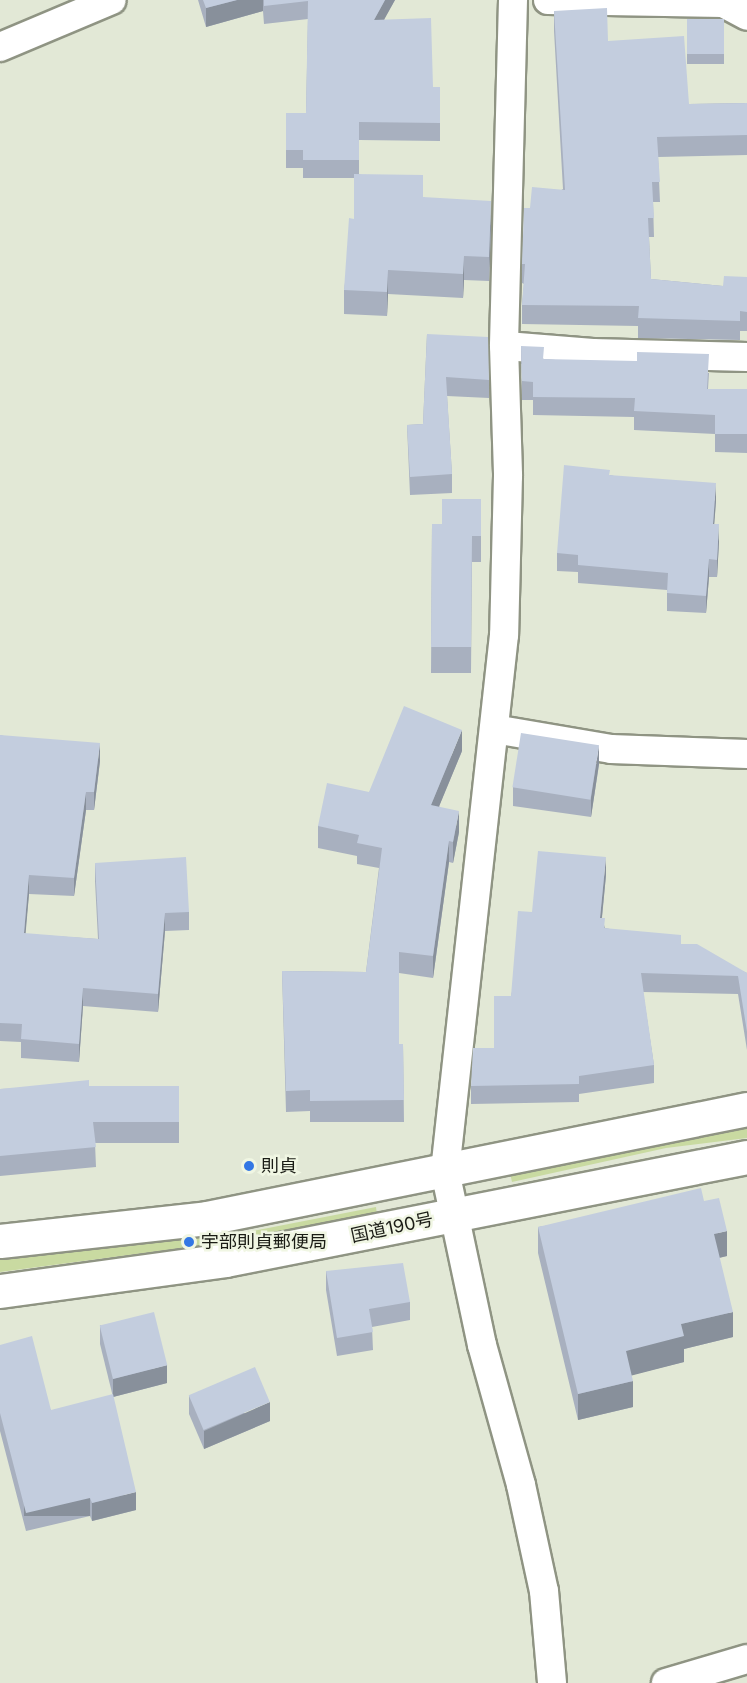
<!DOCTYPE html>
<html>
<head>
<meta charset="utf-8">
<style>
  body { margin:0 }
  #map { position:relative; width:747px; height:1683px; overflow:hidden; background:#e2e8d6; font-family:Inter,"Noto Sans JP",sans-serif }
  div>[style] { position:absolute }
  .green>* { inset:0; background:#c9daa1 }
  .roads { filter:drop-shadow(2px 0 #8f9483) drop-shadow(-2px 0 #8f9483) drop-shadow(0 2px #8f9483) drop-shadow(0 -2px #8f9483) }
  .street>* { height:28px; margin:-14px; padding:0 14px; transform-origin:14px; border-radius:14px; background:#fff }
  .highway>* { height:33px; margin:-16.5px; padding:0 16.5px; transform-origin:16.5px; border-radius:16.5px; background:#fff }
  .wall>* { inset:0; background:#a8b0bf; transform-origin:0 0 }
  .shaded-wall>* { inset:0; background:#88909b; transform-origin:0 0 }
  .building>* { inset:0; background:#c3cdde; transform-origin:0 0 }
  .dots>* { width:16px; height:16px; translate:-50% -50%; box-sizing:border-box; border:3px solid #f0f6e3; border-radius:50% }
  span { translate:-50% -50%; white-space:nowrap; text-align:center; line-height:1.15; -webkit-text-stroke:5px #f0f6e3; paint-order:stroke }
  .poi-label { font-size:18px; color:#1a1c15 }
  .left { translate:0 -50%; text-align:left }
  .street-label { font-size:18px; color:#1a1c15 }
</style>
</head>
<body>
<div id="map">
  <div class="green">
    <div style="clip-path:polygon(747px 1126px,747px 1138px,666px 1148px,512px 1182px,510px 1173px)"></div>
    <div style="clip-path:polygon(376px 1207px,377px 1215px,250px 1239px,0 1272px,0 1260px,247px 1232px)"></div>
  </div>
  <div class="roads">
    <div class="street">
      <div style="left:513px;top:0;width:346px;rotate:91.5deg"></div>
      <div style="left:504px;top:346px;width:130px;rotate:88.2deg"></div>
      <div style="left:508px;top:476px;width:159px;rotate:91.4deg"></div>
      <div style="left:504px;top:635px;width:539px;rotate:96.28deg"></div>
      <div style="left:445px;top:1171px;width:178px;rotate:78deg"></div>
      <div style="left:482px;top:1345px;width:145px;rotate:74.4deg"></div>
      <div style="left:521px;top:1485px;width:108px;rotate:77.8deg"></div>
      <div style="left:544px;top:1591px;width:92px;rotate:85deg"></div>
      <div style="left:548px;top:0;width:175px;rotate:1deg"></div>
      <div style="left:723px;top:3px;width:27px;rotate:28deg"></div>
      <div style="left:0;top:47px;width:121px;rotate:-22.8deg"></div>
      <div style="left:506px;top:346px;width:87px;rotate:4.6deg"></div>
      <div style="left:593px;top:353px;width:154px;rotate:1.5deg"></div>
      <div style="left:494px;top:729px;width:119px;rotate:9.7deg"></div>
      <div style="left:611px;top:749px;width:136px;rotate:2.1deg"></div>
      <div style="left:666px;top:1683px;width:84px;rotate:-16.5deg"></div>
    </div>
    <div class="highway">
      <div style="left:0;top:1241px;width:208px;rotate:-6.3deg"></div>
      <div style="left:207px;top:1218px;width:551px;rotate:-11.41deg"></div>
      <div style="left:0;top:1291px;width:227px;rotate:-7.8deg"></div>
      <div style="left:225px;top:1260px;width:532px;rotate:-11.16deg"></div>
    </div>
  </div>
  <div class="wall">
    <div style="clip-path:polygon(198px 0,395px 0,384px 19px,433px 87px,440px 87px,440px 141px,359px 140px,359px 174px,423px 197px,491px 225px,489px 281px,464px 280px,463px 298px,388px 294px,387px 316px,344px 314px,344px 290px,354px 219px,354px 178px,303px 178px,303px 168px,286px 168px,286px 113px,306px 113px,308px 19px,264px 24px,263px 11px,206px 27px)"></div>
    <div style="clip-path:polygon(554px 11px,608px 41px,689px 104px,747px 103px,747px 155px,658px 157px,660px 202px,653px 202px,654px 237px,649px 237px,651px 279px,723px 286px,747px 277px,747px 331px,740px 331px,740px 340px,638px 338px,638px 326px,522px 324px,522px 305px,524px 284px,522px 283px,522px 264px,530px 208px,563px 189px,554px 31px)"></div>
    <div style="left:724px;top:19px;width:45px;height:37px;rotate:90deg"></div>
    <div style="clip-path:polygon(427px 334px,489px 380px,489px 398px,447px 396px,452px 474px,452px 493px,410px 495px,407px 425px,423px 424px)"></div>
    <div style="clip-path:polygon(521px 346px,544px 359px,709px 373px,708px 389px,747px 389px,747px 453px,715px 452px,715px 434px,634px 430px,634px 417px,533px 415px,533px 400px,522px 400px)"></div>
    <div style="clip-path:polygon(610px 475px,716px 501px,714px 524px,719px 542px,717px 577px,709px 577px,706px 613px,667px 611px,667px 590px,578px 583px,578px 572px,557px 571px,557px 553px)"></div>
    <div style="clip-path:polygon(481px 499px,481px 562px,472px 562px,471px 673px,431px 673px,432px 524px,442px 524px)"></div>
    <div style="clip-path:polygon(0 735px,100px 761px,94px 810px,86px 810px,74px 896px,29px 894px,25px 934px,98px 939px,95px 881px,95px 863px,189px 912px,189px 930px,165px 931px,158px 1012px,83px 1006px,79px 1062px,21px 1058px,21px 1042px,0 1041px)"></div>
    <div style="clip-path:polygon(462px 751px,439px 806px,459px 832px,453px 863px,449px 862px,433px 978px,399px 973px,399px 1044px,403px 1044px,404px 1122px,310px 1122px,310px 1111px,286px 1112px,282px 971px,366px 972px,379px 868px,357px 864px,357px 856px,318px 848px,318px 826px,369px 792px)"></div>
    <div style="clip-path:polygon(599px 764px,591px 817px,513px 806px,513px 787px)"></div>
    <div style="clip-path:polygon(606px 875px,602px 918px,605px 928px,681px 944px,747px 973px,747px 1050px,738px 994px,643px 992px,654px 1065px,654px 1083px,579px 1094px,579px 1102px,471px 1104px,471px 1086px,494px 1048px,511px 996px,532px 912px)"></div>
    <div style="clip-path:polygon(89px 1086px,179px 1086px,179px 1143px,95px 1143px,96px 1167px,0 1176px,0 1089px)"></div>
    <div style="clip-path:polygon(704px 1201px,727px 1256px,719px 1258px,733px 1337px,684px 1349px,684px 1362px,631px 1375px,633px 1407px,578px 1420px,538px 1253px,538px 1227px)"></div>
    <div style="clip-path:polygon(326px 1271px,410px 1302px,410px 1320px,372px 1327px,373px 1350px,337px 1356px,326px 1290px)"></div>
    <div style="clip-path:polygon(100px 1325px,167px 1383px,113px 1397px,100px 1344px)"></div>
    <div style="clip-path:polygon(0 1345px,51px 1410px,136px 1510px,92px 1521px,90px 1516px,26px 1531px,0 1431px)"></div>
    <div style="clip-path:polygon(189px 1396px,270px 1421px,204px 1449px,189px 1414px)"></div>
  </div>
  <div class="shaded-wall">
    <div style="clip-path:polygon(237px 0,263px 0,263px 11px,206px 27px,206px 8px)"></div>
    <div style="clip-path:polygon(385px 0,395px 0,374px 38px,374px 20px)"></div>
    <div style="clip-path:polygon(491px 201px,491px 225px,489px 281px,489px 257px)"></div>
    <div style="clip-path:polygon(464px 256px,464px 280px,463px 298px,463px 274px)"></div>
    <div style="clip-path:polygon(388px 270px,388px 294px,387px 316px,387px 292px)"></div>
    <div style="clip-path:polygon(716px 483px,716px 501px,713px 541px,713px 524px)"></div>
    <div style="clip-path:polygon(719px 524px,719px 542px,717px 577px,717px 560px)"></div>
    <div style="clip-path:polygon(709px 559px,709px 577px,706px 613px,706px 596px)"></div>
    <div style="clip-path:polygon(462px 730px,462px 751px,431px 826px,431px 805px)"></div>
    <div style="clip-path:polygon(100px 743px,100px 761px,94px 810px,94px 792px)"></div>
    <div style="clip-path:polygon(599px 745px,599px 764px,591px 817px,591px 798px)"></div>
    <div style="clip-path:polygon(86px 792px,86px 810px,74px 896px,74px 878px)"></div>
    <div style="clip-path:polygon(459px 811px,459px 832px,453px 863px,453px 842px)"></div>
    <div style="clip-path:polygon(449px 841px,449px 862px,433px 978px,433px 956px)"></div>
    <div style="clip-path:polygon(606px 857px,606px 875px,600px 936px,600px 918px)"></div>
    <div style="clip-path:polygon(29px 875px,29px 894px,24px 952px,24px 933px)"></div>
    <div style="clip-path:polygon(165px 913px,165px 931px,158px 1012px,158px 994px)"></div>
    <div style="clip-path:polygon(83px 988px,83px 1006px,79px 1062px,79px 1044px)"></div>
    <div style="clip-path:polygon(727px 1231px,727px 1256px,714px 1259px,714px 1234px)"></div>
    <div style="clip-path:polygon(733px 1312px,733px 1337px,684px 1349px,684px 1362px,626px 1377px,626px 1351px,681px 1324px)"></div>
    <div style="clip-path:polygon(167px 1365px,167px 1383px,113px 1397px,113px 1379px)"></div>
    <div style="clip-path:polygon(633px 1381px,633px 1407px,578px 1420px,578px 1394px)"></div>
    <div style="clip-path:polygon(270px 1402px,270px 1421px,204px 1449px,204px 1431px)"></div>
    <div style="clip-path:polygon(136px 1492px,136px 1510px,92px 1521px,92px 1503px)"></div>
    <div style="left:90px;top:1498px;width:18px;height:66px;rotate:90deg"></div>
  </div>
  <div class="building">
    <div style="clip-path:polygon(203px 0,237px 0,206px 8px)"></div>
    <div style="clip-path:polygon(264px 0,385px 0,374px 20px,431px 18px,433px 87px,440px 87px,440px 123px,359px 122px,359px 160px,303px 160px,303px 150px,286px 150px,286px 113px,306px 113px,308px 1px,264px 6px)"></div>
    <div style="clip-path:polygon(607px 8px,608px 41px,684px 36px,689px 104px,747px 103px,747px 135px,657px 137px,660px 182px,652px 182px,654px 218px,648px 218px,651px 279px,723px 286px,724px 276px,747px 277px,747px 312px,740px 311px,740px 321px,638px 318px,639px 306px,522px 305px,525px 264px,522px 264px,524px 208px,530px 208px,532px 187px,565px 190px,554px 11px)"></div>
    <div style="left:724px;top:19px;width:35px;height:37px;rotate:90deg"></div>
    <div style="clip-path:polygon(354px 174px,423px 175px,423px 197px,491px 201px,489px 257px,464px 256px,463px 274px,388px 270px,387px 292px,344px 290px,349px 218px,354px 219px)"></div>
    <div style="clip-path:polygon(427px 334px,488px 337px,489px 380px,446px 377px,452px 474px,410px 477px,407px 425px,423px 424px)"></div>
    <div style="clip-path:polygon(521px 346px,544px 347px,543px 359px,637px 361px,637px 352px,709px 354px,707px 389px,747px 389px,747px 434px,715px 434px,715px 415px,634px 411px,635px 398px,533px 397px,533px 382px,522px 381px)"></div>
    <div style="clip-path:polygon(564px 465px,610px 470px,609px 475px,716px 483px,713px 524px,719px 524px,717px 560px,709px 559px,706px 596px,667px 593px,668px 573px,578px 565px,578px 555px,557px 553px)"></div>
    <div style="clip-path:polygon(442px 499px,481px 499px,481px 536px,472px 536px,471px 647px,431px 647px,432px 524px,442px 524px)"></div>
    <div style="clip-path:polygon(404px 706px,462px 730px,431px 805px,459px 811px,453px 842px,449px 841px,433px 956px,399px 952px,399px 1044px,403px 1044px,404px 1100px,310px 1101px,310px 1090px,286px 1091px,282px 971px,366px 972px,382px 848px,357px 843px,359px 835px,318px 826px,327px 783px,369px 792px)"></div>
    <div style="left:521px;top:733px;width:79px;height:55px;rotate:9deg"></div>
    <div style="clip-path:polygon(0 735px,100px 743px,94px 792px,86px 792px,74px 878px,29px 875px,24px 933px,99px 939px,95px 863px,186px 857px,189px 912px,165px 913px,158px 994px,83px 988px,79px 1044px,21px 1039px,22px 1024px,0 1023px)"></div>
    <div style="clip-path:polygon(538px 851px,606px 857px,600px 918px,605px 918px,604px 928px,681px 935px,681px 944px,697px 944px,747px 973px,747px 1032px,738px 976px,641px 973px,654px 1065px,579px 1076px,579px 1084px,471px 1086px,473px 1048px,494px 1048px,494px 996px,511px 996px,518px 911px,532px 912px)"></div>
    <div style="clip-path:polygon(89px 1080px,89px 1086px,179px 1086px,179px 1122px,93px 1122px,96px 1147px,0 1156px,0 1089px)"></div>
    <div style="clip-path:polygon(701px 1188px,704px 1201px,719px 1198px,727px 1231px,714px 1234px,733px 1312px,681px 1324px,684px 1336px,626px 1351px,633px 1381px,578px 1394px,538px 1227px)"></div>
    <div style="clip-path:polygon(403px 1263px,410px 1302px,369px 1309px,373px 1332px,337px 1338px,326px 1271px)"></div>
    <div style="left:154px;top:1312px;width:55px;height:56px;rotate:76deg"></div>
    <div style="clip-path:polygon(32px 1336px,51px 1410px,113px 1394px,136px 1492px,92px 1503px,90px 1498px,26px 1513px,0 1413px,0 1345px)"></div>
    <div style="left:255px;top:1367px;width:38px;height:72px;rotate:67deg"></div>
  </div>
  <div class="dots">
    <div style="left:249px;top:1166px;background:#3377e4"></div>
    <div style="left:189px;top:1242px;background:#3377e4"></div>
  </div>
  <div class="poi-label">
    <span class="left" style="left:261px;top:1166px">則貞</span>
    <span class="left" style="left:201px;top:1242px">宇部則貞郵便局</span>
  </div>
  <div class="street-label">
    <span style="left:392px;top:1228px;rotate:-12deg">国道190号</span>
  </div>
</div>
</body>
</html>
